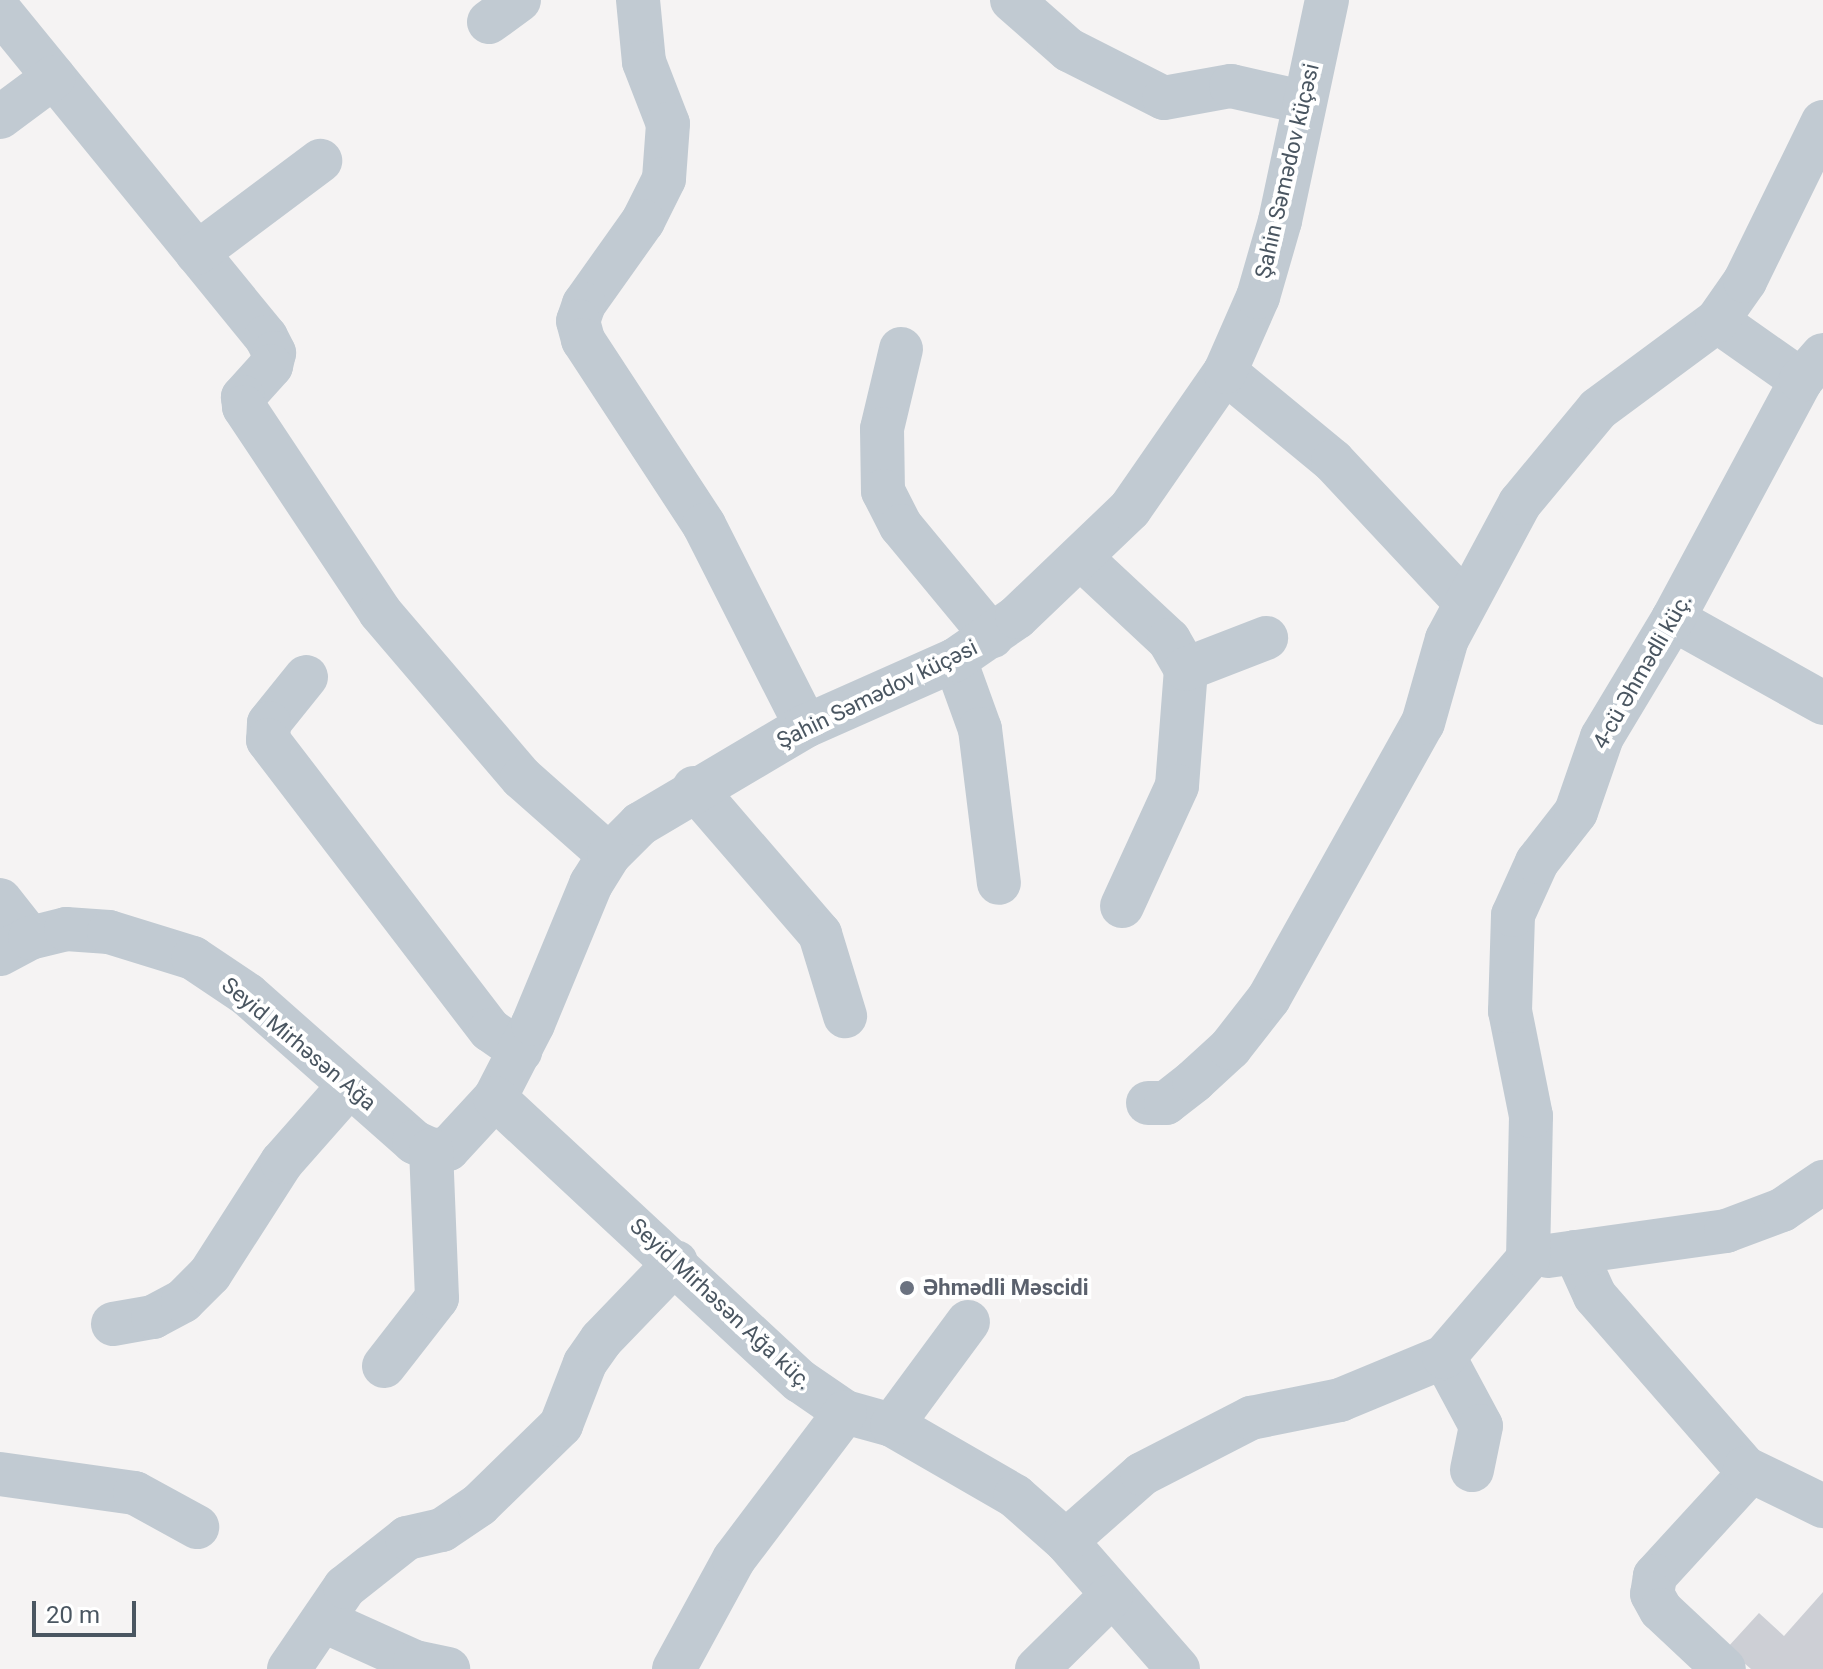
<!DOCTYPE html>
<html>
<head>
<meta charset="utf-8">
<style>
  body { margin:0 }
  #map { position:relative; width:1823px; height:1669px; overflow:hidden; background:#f5f3f3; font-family:Roboto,sans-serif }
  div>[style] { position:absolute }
  .building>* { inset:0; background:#cdcfd5 }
  .minor>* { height:44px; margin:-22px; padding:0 22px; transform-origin:22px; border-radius:22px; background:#c1cad2 }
  .dots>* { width:22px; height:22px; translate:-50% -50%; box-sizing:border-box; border:4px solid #fff; border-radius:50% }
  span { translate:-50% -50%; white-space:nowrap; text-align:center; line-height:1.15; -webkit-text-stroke:8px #fff; paint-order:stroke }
  .street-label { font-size:22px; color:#4a5661 }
  .worship-label { font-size:22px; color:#5b616d; font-weight:700 }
  .left { translate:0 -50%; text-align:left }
  .scale { position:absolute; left:32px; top:1601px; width:104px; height:36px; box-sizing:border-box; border:4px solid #4a5661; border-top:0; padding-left:10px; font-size:24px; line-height:28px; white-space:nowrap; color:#4a5661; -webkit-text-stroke:6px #fff; paint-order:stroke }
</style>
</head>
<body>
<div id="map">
  <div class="building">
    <div style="clip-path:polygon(1823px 1592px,1823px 1669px,1751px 1669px,1727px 1648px,1759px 1613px,1784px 1636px)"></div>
  </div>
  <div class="minor">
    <div style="left:638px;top:0;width:62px;rotate:84.5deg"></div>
    <div style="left:644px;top:62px;width:66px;rotate:68.8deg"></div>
    <div style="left:668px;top:124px;width:55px;rotate:94.2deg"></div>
    <div style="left:664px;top:179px;width:47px;rotate:116.6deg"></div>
    <div style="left:643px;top:221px;width:102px;rotate:125.4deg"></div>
    <div style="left:584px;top:304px;width:18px;rotate:109deg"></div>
    <div style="left:578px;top:321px;width:20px;rotate:75deg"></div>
    <div style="left:583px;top:340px;width:221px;rotate:56.8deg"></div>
    <div style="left:704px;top:525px;width:225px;rotate:63.1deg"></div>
    <div style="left:1012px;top:0;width:76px;rotate:41.3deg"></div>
    <div style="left:1069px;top:50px;width:106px;rotate:26.8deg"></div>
    <div style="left:1164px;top:98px;width:68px;rotate:-10.2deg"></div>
    <div style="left:1231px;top:86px;width:73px;rotate:12.7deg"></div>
    <div style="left:0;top:11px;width:421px;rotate:50.8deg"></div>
    <div style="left:266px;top:337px;width:18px;rotate:63deg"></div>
    <div style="left:274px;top:353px;width:13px;rotate:103deg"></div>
    <div style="left:271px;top:366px;width:42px;rotate:132.1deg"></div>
    <div style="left:243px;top:397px;width:10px;rotate:84deg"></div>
    <div style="left:244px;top:407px;width:246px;rotate:56.4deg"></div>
    <div style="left:380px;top:612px;width:218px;rotate:49.5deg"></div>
    <div style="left:522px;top:778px;width:116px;rotate:41.5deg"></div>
    <div style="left:489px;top:22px;width:37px;rotate:-36deg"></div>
    <div style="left:0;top:117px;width:67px;rotate:-36.5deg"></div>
    <div style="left:197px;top:253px;width:154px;rotate:-36.8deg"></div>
    <div style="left:1717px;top:321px;width:103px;rotate:35.1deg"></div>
    <div style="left:901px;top:349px;width:82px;rotate:103.4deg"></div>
    <div style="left:882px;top:429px;width:62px;rotate:89.1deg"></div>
    <div style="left:883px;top:491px;width:39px;rotate:63deg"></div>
    <div style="left:901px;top:526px;width:143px;rotate:50.4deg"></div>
    <div style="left:1225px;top:372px;width:140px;rotate:39.5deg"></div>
    <div style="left:1333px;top:461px;width:193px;rotate:46.9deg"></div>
    <div style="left:1082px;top:559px;width:119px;rotate:43deg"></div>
    <div style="left:1169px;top:640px;width:34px;rotate:60deg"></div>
    <div style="left:1186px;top:669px;width:117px;rotate:94.4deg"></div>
    <div style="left:1177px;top:786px;width:132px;rotate:114.6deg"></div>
    <div style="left:1673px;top:619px;width:172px;rotate:29.2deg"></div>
    <div style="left:955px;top:660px;width:73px;rotate:70.1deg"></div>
    <div style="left:980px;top:729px;width:155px;rotate:83deg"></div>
    <div style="left:1186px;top:669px;width:86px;rotate:-21.2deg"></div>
    <div style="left:306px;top:677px;width:59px;rotate:128.8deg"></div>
    <div style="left:269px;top:723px;width:17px;rotate:93deg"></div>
    <div style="left:268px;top:740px;width:365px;rotate:52.6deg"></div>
    <div style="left:490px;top:1030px;width:37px;rotate:35deg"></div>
    <div style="left:694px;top:788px;width:193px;rotate:49.2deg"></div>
    <div style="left:820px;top:934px;width:86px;rotate:73deg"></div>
    <div style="left:0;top:900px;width:48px;rotate:51.7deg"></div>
    <div style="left:0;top:954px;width:34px;rotate:-28deg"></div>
    <div style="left:30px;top:938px;width:37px;rotate:-14deg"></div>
    <div style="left:66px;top:929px;width:43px;rotate:4deg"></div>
    <div style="left:109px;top:932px;width:88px;rotate:17.2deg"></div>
    <div style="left:193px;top:958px;width:66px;rotate:33.9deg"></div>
    <div style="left:248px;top:995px;width:222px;rotate:41.5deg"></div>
    <div style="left:414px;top:1142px;width:19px;rotate:25deg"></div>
    <div style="left:431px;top:1150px;width:17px;rotate:-3deg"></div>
    <div style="left:448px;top:1149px;width:69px;rotate:-47.3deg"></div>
    <div style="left:495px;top:1098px;width:83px;rotate:-62.8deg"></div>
    <div style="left:533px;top:1024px;width:152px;rotate:-67.5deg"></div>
    <div style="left:591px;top:884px;width:34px;rotate:-58deg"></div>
    <div style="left:609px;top:855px;width:44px;rotate:-45deg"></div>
    <div style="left:640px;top:824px;width:193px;rotate:-30.6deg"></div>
    <div style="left:806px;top:726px;width:163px;rotate:-23.9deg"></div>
    <div style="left:955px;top:660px;width:75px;rotate:-34.7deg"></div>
    <div style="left:1017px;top:617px;width:156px;rotate:-43.7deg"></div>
    <div style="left:1130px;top:509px;width:167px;rotate:-55.3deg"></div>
    <div style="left:1225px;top:372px;width:82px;rotate:-66.3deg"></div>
    <div style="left:1258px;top:297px;width:79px;rotate:-73.9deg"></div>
    <div style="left:1280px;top:221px;width:226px;rotate:-78deg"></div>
    <div style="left:495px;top:1098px;width:416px;rotate:42.9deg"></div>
    <div style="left:800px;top:1381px;width:55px;rotate:34.6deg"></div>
    <div style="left:845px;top:1412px;width:49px;rotate:15.5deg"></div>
    <div style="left:892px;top:1425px;width:142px;rotate:30deg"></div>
    <div style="left:1015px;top:1496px;width:68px;rotate:41.4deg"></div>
    <div style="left:1066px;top:1541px;width:170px;rotate:48.8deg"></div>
    <div style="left:1148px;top:1103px;width:18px"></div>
    <div style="left:1166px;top:1103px;width:36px;rotate:-38deg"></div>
    <div style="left:1194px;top:1081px;width:49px;rotate:-42.5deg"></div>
    <div style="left:1230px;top:1048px;width:63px;rotate:-52deg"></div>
    <div style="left:1269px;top:998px;width:315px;rotate:-60.8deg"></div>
    <div style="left:1423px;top:723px;width:87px;rotate:-74.1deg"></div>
    <div style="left:1447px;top:639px;width:154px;rotate:-61.8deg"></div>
    <div style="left:1520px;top:503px;width:122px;rotate:-50.3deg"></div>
    <div style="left:1598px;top:409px;width:148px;rotate:-36.5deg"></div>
    <div style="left:1717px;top:321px;width:49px;rotate:-55deg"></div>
    <div style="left:1745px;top:281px;width:177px;rotate:-63.9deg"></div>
    <div style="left:1575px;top:1252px;width:48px;rotate:65.6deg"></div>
    <div style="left:1595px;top:1296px;width:228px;rotate:48.9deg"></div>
    <div style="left:1745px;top:1468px;width:13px;rotate:103deg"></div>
    <div style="left:1742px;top:1481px;width:129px;rotate:132.5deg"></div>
    <div style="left:1655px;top:1576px;width:18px;rotate:99deg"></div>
    <div style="left:1652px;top:1594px;width:18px;rotate:61deg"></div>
    <div style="left:1661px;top:1610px;width:86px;rotate:43.1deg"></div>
    <div style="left:1548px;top:1256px;width:180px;rotate:-8deg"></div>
    <div style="left:1726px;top:1231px;width:60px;rotate:-20.6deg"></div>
    <div style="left:1782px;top:1210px;width:50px;rotate:-34.3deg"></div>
    <div style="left:113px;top:1324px;width:41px;rotate:-9.9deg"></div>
    <div style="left:153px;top:1317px;width:34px;rotate:-28deg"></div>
    <div style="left:183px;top:1301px;width:38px;rotate:-45deg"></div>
    <div style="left:210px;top:1274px;width:133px;rotate:-57.3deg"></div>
    <div style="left:282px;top:1162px;width:101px;rotate:-48.6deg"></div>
    <div style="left:1444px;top:1357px;width:78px;rotate:61.8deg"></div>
    <div style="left:1481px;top:1426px;width:45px;rotate:101.6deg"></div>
    <div style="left:384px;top:1366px;width:86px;rotate:-52.1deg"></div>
    <div style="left:437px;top:1298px;width:148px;rotate:-92.3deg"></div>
    <div style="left:892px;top:1425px;width:128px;rotate:-53.6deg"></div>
    <div style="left:1745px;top:1468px;width:87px;rotate:26deg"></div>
    <div style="left:0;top:1474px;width:136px;rotate:8deg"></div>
    <div style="left:135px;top:1493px;width:71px;rotate:28.7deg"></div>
    <div style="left:1066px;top:1541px;width:101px;rotate:-41.4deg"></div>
    <div style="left:1142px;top:1474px;width:123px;rotate:-27.2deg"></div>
    <div style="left:1251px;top:1418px;width:91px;rotate:-11.4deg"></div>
    <div style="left:1340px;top:1400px;width:113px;rotate:-22.5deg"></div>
    <div style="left:1444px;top:1357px;width:129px;rotate:-49.4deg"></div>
    <div style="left:1528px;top:1259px;width:143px;rotate:-88.8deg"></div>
    <div style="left:1531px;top:1116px;width:107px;rotate:-101.3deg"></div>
    <div style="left:1510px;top:1011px;width:96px;rotate:-88.2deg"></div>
    <div style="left:1513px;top:915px;width:58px;rotate:-65.6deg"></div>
    <div style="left:1537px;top:862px;width:63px;rotate:-52deg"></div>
    <div style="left:1576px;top:812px;width:79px;rotate:-70.9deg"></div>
    <div style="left:1602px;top:737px;width:138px;rotate:-59deg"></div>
    <div style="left:1673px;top:619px;width:271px;rotate:-61.8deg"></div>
    <div style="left:1801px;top:380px;width:33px;rotate:-49deg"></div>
    <div style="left:324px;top:1621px;width:100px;rotate:24.3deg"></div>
    <div style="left:415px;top:1662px;width:34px;rotate:12deg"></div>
    <div style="left:289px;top:1669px;width:99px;rotate:-55.7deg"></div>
    <div style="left:345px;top:1587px;width:79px;rotate:-38.3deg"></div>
    <div style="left:407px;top:1538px;width:36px;rotate:-13deg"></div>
    <div style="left:442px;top:1530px;width:45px;rotate:-34deg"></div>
    <div style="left:479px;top:1505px;width:115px;rotate:-44.3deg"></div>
    <div style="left:561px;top:1425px;width:66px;rotate:-68.8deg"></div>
    <div style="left:585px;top:1363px;width:28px;rotate:-55deg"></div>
    <div style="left:601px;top:1340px;width:108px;rotate:-46.1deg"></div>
    <div style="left:674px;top:1669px;width:125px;rotate:-61.4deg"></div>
    <div style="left:734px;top:1559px;width:184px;rotate:-52.9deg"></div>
    <div style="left:1037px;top:1669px;width:104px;rotate:-44.6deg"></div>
  </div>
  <div class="dots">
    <div style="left:907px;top:1288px;background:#6b7280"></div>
  </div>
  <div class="street-label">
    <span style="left:1287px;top:171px;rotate:-77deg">Şahin Səmədov küçəsi</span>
    <span style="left:1642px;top:671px;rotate:-60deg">4-cü Əhmədli küç.</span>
    <span style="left:877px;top:694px;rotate:-26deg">Şahin Səmədov küçəsi</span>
    <span style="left:299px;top:1044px;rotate:40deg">Seyid Mirhəsən Ağa</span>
    <span style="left:721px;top:1304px;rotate:43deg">Seyid Mirhəsən Ağa küç.</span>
  </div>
  <div class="worship-label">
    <span class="left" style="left:923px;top:1288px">Әhmәdli Mәscidi</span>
  </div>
  <div class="scale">20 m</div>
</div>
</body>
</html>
